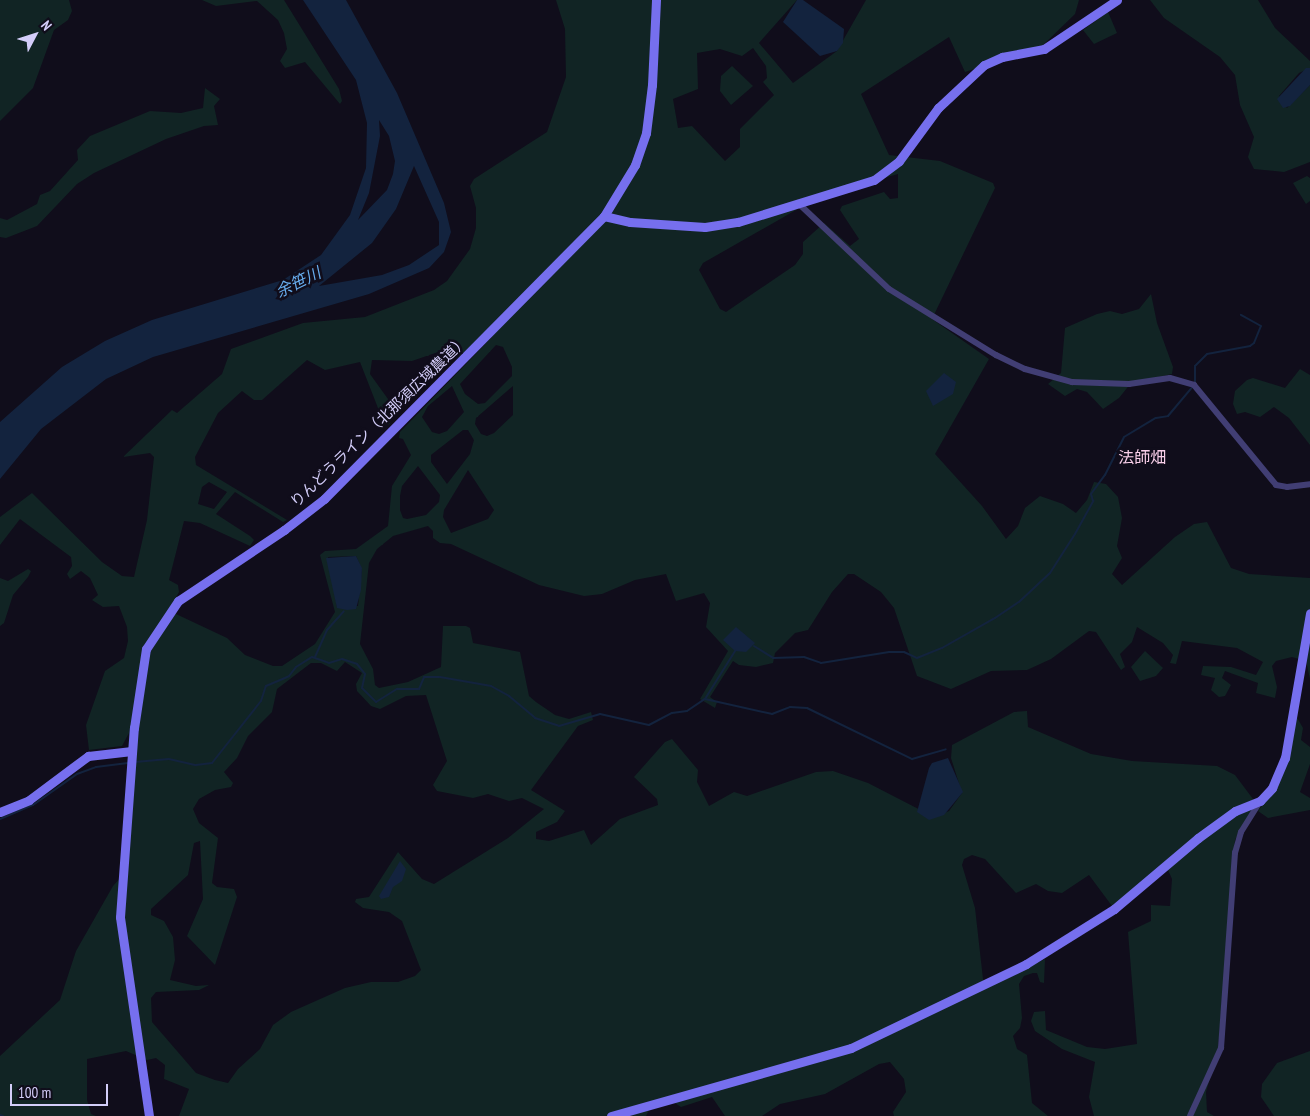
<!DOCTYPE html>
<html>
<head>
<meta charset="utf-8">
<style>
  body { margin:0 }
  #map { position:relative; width:1310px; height:1116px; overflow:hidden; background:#100d1b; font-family:"PT Sans Narrow","Noto Sans JP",sans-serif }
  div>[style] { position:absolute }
  .green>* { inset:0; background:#112424 }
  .water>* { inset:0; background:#13233e }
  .stream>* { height:2px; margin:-1px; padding:0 1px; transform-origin:1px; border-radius:1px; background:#13233e }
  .street>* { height:6px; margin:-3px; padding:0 3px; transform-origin:3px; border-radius:3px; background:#413e74 }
  .secondary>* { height:9px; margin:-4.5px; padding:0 4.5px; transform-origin:4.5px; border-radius:4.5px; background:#766fee }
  span { translate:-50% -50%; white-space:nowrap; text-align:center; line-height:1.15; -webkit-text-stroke:5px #100d1b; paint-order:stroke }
  .street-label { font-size:15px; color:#d3cdf9 }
  .water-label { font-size:16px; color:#67aced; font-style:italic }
  .neighbourhood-label { font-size:16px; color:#f9cfe9 }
  .north { position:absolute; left:10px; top:10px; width:50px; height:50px; -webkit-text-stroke:4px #100d1b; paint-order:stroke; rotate:50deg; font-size:14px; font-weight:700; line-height:20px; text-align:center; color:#d3cdf9 }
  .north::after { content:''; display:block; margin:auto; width:18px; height:22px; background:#d3cdf9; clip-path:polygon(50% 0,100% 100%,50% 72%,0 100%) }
  .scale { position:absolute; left:10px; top:1084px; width:98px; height:22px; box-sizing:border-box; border:2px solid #d3cdf9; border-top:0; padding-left:6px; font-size:15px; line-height:18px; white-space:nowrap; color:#d3cdf9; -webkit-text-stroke:4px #100d1b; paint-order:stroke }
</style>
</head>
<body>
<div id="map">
  <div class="green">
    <div style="clip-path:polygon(0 0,69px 0,72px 11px,68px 20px,54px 30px,33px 88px,0 121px)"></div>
    <div style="clip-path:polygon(202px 0,284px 0,339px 89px,342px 101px,340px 104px,305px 62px,285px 68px,280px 61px,287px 49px,284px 33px,278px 20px,257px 1px,216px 6px)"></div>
    <div style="clip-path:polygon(evenodd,556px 0,797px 0,759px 43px,793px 83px,837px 51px,866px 0,1079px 0,1075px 14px,1040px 48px,965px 72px,949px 37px,861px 94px,889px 155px,940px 161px,993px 183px,995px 188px,932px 319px,989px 359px,935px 454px,982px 506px,1006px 539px,1018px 526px,1025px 508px,1040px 496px,1063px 504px,1076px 513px,1087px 500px,1094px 482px,1106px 484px,1118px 497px,1122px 518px,1117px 546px,1122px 558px,1112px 574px,1122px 585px,1175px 537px,1194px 524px,1207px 522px,1231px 568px,1249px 574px,1310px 578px,1310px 679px,1306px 661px,1292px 657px,1276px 661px,1272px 666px,1277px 687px,1275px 698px,1256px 693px,1258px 683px,1225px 671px,1222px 678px,1231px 685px,1225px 696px,1219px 697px,1211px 690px,1215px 678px,1201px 675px,1203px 666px,1231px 667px,1256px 675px,1263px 662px,1237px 648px,1182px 641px,1176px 664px,1170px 663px,1173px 655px,1163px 643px,1137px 627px,1132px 642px,1120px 654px,1125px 667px,1121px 670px,1096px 632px,1089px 631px,1051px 659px,1027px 670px,991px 671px,951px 689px,917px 676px,894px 608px,881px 592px,854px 574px,848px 574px,832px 592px,808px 630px,795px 633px,775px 653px,773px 663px,756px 667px,739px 665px,733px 661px,710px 697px,717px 702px,715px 708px,700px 699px,728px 651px,706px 627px,710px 603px,704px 593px,676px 601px,666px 574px,635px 580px,602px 594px,584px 596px,539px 585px,451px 544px,440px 543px,433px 538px,433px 531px,428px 526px,393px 536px,377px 549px,369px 563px,360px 644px,373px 669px,375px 685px,379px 688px,408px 682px,441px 667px,443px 626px,466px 626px,470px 628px,473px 643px,520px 652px,529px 696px,536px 702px,555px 715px,569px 719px,591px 712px,593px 720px,578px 726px,531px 790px,565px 811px,557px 822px,536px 832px,536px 839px,549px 841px,584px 830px,591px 845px,620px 819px,658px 805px,657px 799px,634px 777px,665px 742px,672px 739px,698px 770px,697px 782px,709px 806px,734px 792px,747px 796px,816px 772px,833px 771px,868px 783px,934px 817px,949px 811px,962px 793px,951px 758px,952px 745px,1014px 712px,1027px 711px,1028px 727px,1091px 754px,1132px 761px,1217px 766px,1235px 775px,1253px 799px,1251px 813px,1235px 840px,1218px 1050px,1206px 1092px,1207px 1112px,1214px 1116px,1094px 1116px,1089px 1097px,1095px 1062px,1062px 1049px,1035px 1031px,1031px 1021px,1034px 1012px,1045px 1011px,1046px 1030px,1087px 1047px,1105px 1049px,1137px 1044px,1128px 932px,1151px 921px,1151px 905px,1170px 906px,1172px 879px,1168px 870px,1160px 868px,1112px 906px,1089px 875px,1062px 893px,1048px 891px,1036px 884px,1016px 893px,985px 859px,972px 855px,964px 859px,962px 865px,975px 908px,983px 979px,987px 988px,1045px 959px,1044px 983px,1040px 982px,1037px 973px,1033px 973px,1024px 976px,1019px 984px,1022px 1018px,1020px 1028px,1013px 1036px,1017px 1049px,1027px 1055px,1032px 1103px,1048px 1116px,894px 1116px,893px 1112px,906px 1092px,904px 1079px,890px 1062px,879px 1064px,825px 1094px,780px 1104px,762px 1116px,725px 1116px,712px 1097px,681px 1107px,672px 1101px,650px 1108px,646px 1116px,179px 1116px,189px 1089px,164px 1079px,165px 1065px,156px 1058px,147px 1060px,126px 1051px,87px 1059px,87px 1100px,91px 1114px,96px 1116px,0 1116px,0 1056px,60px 1000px,76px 951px,113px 886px,122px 876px,129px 733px,122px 746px,89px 750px,86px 725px,105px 671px,124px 658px,128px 641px,127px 627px,119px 606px,103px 607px,92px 600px,98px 595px,90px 578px,81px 571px,70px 579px,67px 574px,72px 566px,71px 557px,20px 519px,0 545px,0 517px,32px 493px,102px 562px,122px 576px,134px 577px,147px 520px,154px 457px,150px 453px,123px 457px,172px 410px,177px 413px,222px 374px,231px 349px,303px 323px,365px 317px,434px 290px,447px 281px,470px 249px,476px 228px,476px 208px,470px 186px,474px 179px,547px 132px,566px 77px,565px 29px,556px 0,753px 48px,766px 66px,767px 78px,763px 82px,774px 95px,740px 129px,740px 147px,725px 161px,692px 126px,678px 128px,673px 99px,698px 89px,697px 53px,720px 49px,742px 56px,753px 48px,556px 0,898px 174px,898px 198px,890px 199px,884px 192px,842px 206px,840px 210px,859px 239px,850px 246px,824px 223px,803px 242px,803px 254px,795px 265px,726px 312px,720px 309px,699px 270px,703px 263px,796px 210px,797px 202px,898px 174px,556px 0,492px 337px,400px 432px,399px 438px,403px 439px,411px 455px,392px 486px,388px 526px,356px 549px,325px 551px,320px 555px,335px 612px,315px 644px,282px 666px,273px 666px,245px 655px,227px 638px,176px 614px,170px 608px,179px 592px,178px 585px,169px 580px,184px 521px,200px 523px,250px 546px,254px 540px,250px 536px,216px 514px,235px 492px,283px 522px,287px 520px,196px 465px,195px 457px,218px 413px,242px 391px,254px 400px,262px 400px,307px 360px,325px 370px,360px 362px,385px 426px,390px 424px,393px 406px,370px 374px,372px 360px,412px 361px,441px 351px,456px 359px,480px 339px,492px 337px,556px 0,496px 345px,503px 347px,512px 367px,512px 376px,485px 403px,478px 404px,465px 394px,460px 384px,496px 345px,556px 0,452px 386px,464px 412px,447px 431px,439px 434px,432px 432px,422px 417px,428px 406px,452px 386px,556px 0,513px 386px,513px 415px,494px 433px,487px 436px,481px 434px,475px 424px,476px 418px,513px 386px,556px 0,463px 430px,468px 430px,474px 440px,470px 454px,447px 484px,431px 462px,431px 455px,463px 430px,556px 0,418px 466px,440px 495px,439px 502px,426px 515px,407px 519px,403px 518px,400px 510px,400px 496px,402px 486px,418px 466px,556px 0,468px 470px,494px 510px,488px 519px,451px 533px,443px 517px,444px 510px,468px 470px,556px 0,209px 482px,227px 492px,214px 509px,198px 504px,202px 487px,209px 482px,556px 0,356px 556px,362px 569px,358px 606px,337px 607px,328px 557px,356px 556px,556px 0,345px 662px,362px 673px,356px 684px,357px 691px,371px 706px,380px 709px,406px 696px,426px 695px,447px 761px,433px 785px,437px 791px,473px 798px,488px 794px,509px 801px,522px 798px,544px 809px,508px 838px,434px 884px,422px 879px,398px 852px,369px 897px,356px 899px,355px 902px,363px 908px,389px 912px,402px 921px,421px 970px,415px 976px,398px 982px,371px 982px,345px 988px,291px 1012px,273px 1025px,260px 1049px,238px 1069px,228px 1083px,215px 1080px,196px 1073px,152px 1022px,151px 998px,156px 992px,199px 990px,209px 985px,196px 986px,170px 980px,175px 960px,173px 937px,164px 921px,151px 915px,151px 909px,188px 875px,194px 843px,200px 841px,203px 899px,187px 936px,215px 965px,237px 897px,234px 889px,217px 887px,212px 883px,218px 838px,199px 823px,193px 809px,199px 799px,215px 790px,231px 787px,233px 783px,224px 772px,237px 758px,248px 736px,272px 712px,277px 689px,311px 663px,321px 663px,337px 671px,345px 662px)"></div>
    <div style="clip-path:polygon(1150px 0,1258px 0,1275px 28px,1310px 61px,1310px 68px,1299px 73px,1279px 96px,1287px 108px,1310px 85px,1310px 162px,1284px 172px,1254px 169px,1248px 157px,1254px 137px,1240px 105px,1235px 75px,1220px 57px,1164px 18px)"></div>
    <div style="clip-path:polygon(1108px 12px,1117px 33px,1094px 44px,1083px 30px)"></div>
    <div style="clip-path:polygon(732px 66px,753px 86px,731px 105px,720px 91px,721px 76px)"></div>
    <div style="clip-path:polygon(205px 88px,220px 99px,214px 106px,218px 125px,204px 126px,166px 139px,94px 173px,77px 184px,37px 226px,6px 238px,0 237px,0 218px,7px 220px,37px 204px,40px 195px,50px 191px,78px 160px,77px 150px,90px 136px,150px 111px,181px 113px,203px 108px)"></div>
    <div style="clip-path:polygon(1307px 176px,1310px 178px,1310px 201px,1306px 204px,1293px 183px)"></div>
    <div style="clip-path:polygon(1151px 294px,1157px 323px,1173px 367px,1172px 374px,1131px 383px,1119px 398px,1103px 409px,1087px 392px,1077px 389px,1065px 396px,1048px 384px,1061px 373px,1065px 328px,1097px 314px,1110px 311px,1122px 314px,1139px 309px)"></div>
    <div style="clip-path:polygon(1300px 369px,1310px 375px,1310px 445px,1289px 418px,1274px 407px,1260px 417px,1245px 412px,1237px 414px,1233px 404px,1235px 391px,1247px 380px,1253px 378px,1285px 388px)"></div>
    <div style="clip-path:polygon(28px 569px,31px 571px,28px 577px,13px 595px,4px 623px,0 626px,0 578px,8px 581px)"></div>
    <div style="clip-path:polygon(1145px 651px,1163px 668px,1156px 676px,1140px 681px,1131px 667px)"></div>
    <div style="clip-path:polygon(1295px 714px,1303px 728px,1301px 740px,1310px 747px,1310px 764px,1300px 792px,1310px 798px,1310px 810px,1268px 818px,1258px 811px,1276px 787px)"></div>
    <div style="clip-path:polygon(1310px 1051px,1310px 1116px,1274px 1116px,1261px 1097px,1262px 1084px,1277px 1063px)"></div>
  </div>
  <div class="water">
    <div style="clip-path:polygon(evenodd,303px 0,346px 0,397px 93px,444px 203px,451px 232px,444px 252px,429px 268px,369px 294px,153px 357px,106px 379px,41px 429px,0 479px,0 422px,62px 367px,105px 341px,152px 320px,283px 280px,321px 255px,350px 215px,366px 168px,367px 123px,356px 80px,303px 0,379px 120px,389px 136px,395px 161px,393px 174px,387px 190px,358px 220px,369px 193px,380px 136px,379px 120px,303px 0,414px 166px,439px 222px,439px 245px,409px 265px,382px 275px,319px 286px,372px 243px,396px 209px,414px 166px)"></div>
    <div style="clip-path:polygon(797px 0,803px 0,844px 29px,843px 43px,837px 51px,820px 56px,783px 22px)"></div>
    <div style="clip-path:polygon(1306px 68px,1310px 68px,1310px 85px,1290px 106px,1283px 108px,1277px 99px)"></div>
    <div style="clip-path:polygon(944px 373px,956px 382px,953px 394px,933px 406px,926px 391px)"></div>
    <div style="clip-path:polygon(356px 556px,362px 568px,361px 590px,356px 609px,347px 610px,337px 608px,326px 558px)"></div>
    <div style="clip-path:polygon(736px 627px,755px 643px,746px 652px,735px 651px,723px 640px)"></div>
    <div style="clip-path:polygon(948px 758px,963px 792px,944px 815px,929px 820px,917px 812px,929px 768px,932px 763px)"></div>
    <div style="clip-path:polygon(400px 861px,406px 869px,402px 881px,393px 887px,389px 897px,381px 899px,379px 896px)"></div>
  </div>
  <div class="stream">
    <div style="left:1195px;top:383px;width:17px;rotate:-90deg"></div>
    <div style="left:1195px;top:366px;width:17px;rotate:-45deg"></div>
    <div style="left:1207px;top:354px;width:44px;rotate:-10.5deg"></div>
    <div style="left:1250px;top:346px;width:5px;rotate:-37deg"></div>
    <div style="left:1254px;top:343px;width:18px;rotate:-68deg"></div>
    <div style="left:1261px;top:326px;width:23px;rotate:-151deg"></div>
    <div style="left:754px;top:646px;width:22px;rotate:32deg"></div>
    <div style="left:773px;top:658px;width:31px;rotate:-2deg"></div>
    <div style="left:804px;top:657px;width:18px;rotate:19deg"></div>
    <div style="left:821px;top:663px;width:69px;rotate:-9.2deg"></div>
    <div style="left:889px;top:652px;width:15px"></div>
    <div style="left:904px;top:652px;width:14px;rotate:25deg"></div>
    <div style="left:917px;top:658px;width:27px;rotate:-22deg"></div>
    <div style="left:942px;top:648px;width:61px;rotate:-29.5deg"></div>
    <div style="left:995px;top:618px;width:29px;rotate:-34deg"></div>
    <div style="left:1019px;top:602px;width:42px;rotate:-43.1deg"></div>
    <div style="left:1050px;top:573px;width:46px;rotate:-57.3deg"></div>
    <div style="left:1075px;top:534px;width:38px;rotate:-61deg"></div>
    <div style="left:1093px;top:501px;width:7px;rotate:-106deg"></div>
    <div style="left:1091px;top:494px;width:24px;rotate:-54deg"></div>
    <div style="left:1105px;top:475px;width:42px;rotate:-63.4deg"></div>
    <div style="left:1124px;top:437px;width:37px;rotate:-31deg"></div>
    <div style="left:1156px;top:418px;width:12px;rotate:-9deg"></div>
    <div style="left:1168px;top:416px;width:39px;rotate:-50deg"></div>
    <div style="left:315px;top:657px;width:30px;rotate:-66deg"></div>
    <div style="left:327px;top:630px;width:25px;rotate:-48deg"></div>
    <div style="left:705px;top:699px;width:57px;rotate:-58deg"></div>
    <div style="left:135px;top:762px;width:34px;rotate:-5deg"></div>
    <div style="left:169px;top:759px;width:28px;rotate:13deg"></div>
    <div style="left:196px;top:765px;width:16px;rotate:-7deg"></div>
    <div style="left:212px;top:763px;width:79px;rotate:-51.7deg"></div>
    <div style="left:261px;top:701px;width:16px;rotate:-72deg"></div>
    <div style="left:266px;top:686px;width:25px;rotate:-23deg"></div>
    <div style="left:289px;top:676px;width:11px;rotate:-52deg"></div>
    <div style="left:296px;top:667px;width:19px;rotate:-32deg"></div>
    <div style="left:312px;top:657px;width:18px;rotate:19deg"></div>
    <div style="left:329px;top:663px;width:14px;rotate:-17deg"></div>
    <div style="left:342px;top:659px;width:16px;rotate:18deg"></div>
    <div style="left:357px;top:664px;width:13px;rotate:51deg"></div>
    <div style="left:365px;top:674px;width:14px;rotate:102deg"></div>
    <div style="left:362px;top:688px;width:20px;rotate:45deg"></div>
    <div style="left:376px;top:702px;width:25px;rotate:-32deg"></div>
    <div style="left:397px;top:689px;width:22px"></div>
    <div style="left:419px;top:689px;width:13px;rotate:-67deg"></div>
    <div style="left:424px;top:677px;width:16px"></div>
    <div style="left:440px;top:677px;width:52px;rotate:10deg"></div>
    <div style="left:491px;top:686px;width:21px;rotate:29deg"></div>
    <div style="left:509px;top:696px;width:34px;rotate:40deg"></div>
    <div style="left:535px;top:718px;width:25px;rotate:18deg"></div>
    <div style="left:559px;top:726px;width:43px;rotate:-16.3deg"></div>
    <div style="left:600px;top:714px;width:50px;rotate:12.7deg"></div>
    <div style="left:649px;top:725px;width:26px;rotate:-28deg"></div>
    <div style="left:672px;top:713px;width:15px;rotate:-8deg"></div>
    <div style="left:687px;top:711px;width:22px;rotate:-34deg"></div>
    <div style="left:705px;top:699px;width:69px;rotate:12.6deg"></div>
    <div style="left:772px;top:714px;width:19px;rotate:-21deg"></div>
    <div style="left:790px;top:707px;width:17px;rotate:3deg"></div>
    <div style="left:807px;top:708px;width:117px;rotate:25.9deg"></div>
    <div style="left:912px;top:759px;width:35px;rotate:-16deg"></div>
    <div style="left:0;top:819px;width:36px;rotate:-23deg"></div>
    <div style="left:33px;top:805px;width:54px;rotate:-35.2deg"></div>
    <div style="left:77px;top:774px;width:20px;rotate:-20deg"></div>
    <div style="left:96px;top:767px;width:32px;rotate:-7deg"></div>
    <div style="left:0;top:1115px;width:3px;rotate:18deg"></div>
  </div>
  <div class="street">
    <div style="left:798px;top:203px;width:125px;rotate:43.4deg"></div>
    <div style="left:889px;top:289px;width:126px;rotate:31.7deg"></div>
    <div style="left:996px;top:355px;width:32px;rotate:26deg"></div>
    <div style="left:1025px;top:369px;width:49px;rotate:15.5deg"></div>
    <div style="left:1072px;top:382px;width:57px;rotate:2deg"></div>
    <div style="left:1129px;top:384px;width:41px;rotate:-8.3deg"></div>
    <div style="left:1170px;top:378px;width:25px;rotate:16deg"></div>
    <div style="left:1194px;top:385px;width:129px;rotate:50.6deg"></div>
    <div style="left:1276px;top:485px;width:11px;rotate:10deg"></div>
    <div style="left:1287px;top:487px;width:23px;rotate:-7deg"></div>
    <div style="left:1190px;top:1116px;width:75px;rotate:-65.5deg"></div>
    <div style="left:1221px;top:1048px;width:196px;rotate:-85.9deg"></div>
    <div style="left:1235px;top:853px;width:22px;rotate:-74deg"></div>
    <div style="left:1241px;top:832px;width:36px;rotate:-58deg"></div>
  </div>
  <div class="secondary">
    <div style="left:604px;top:216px;width:27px;rotate:13deg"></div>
    <div style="left:630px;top:222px;width:75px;rotate:3.8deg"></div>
    <div style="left:705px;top:227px;width:33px;rotate:-9deg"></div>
    <div style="left:738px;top:222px;width:142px;rotate:-17.2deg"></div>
    <div style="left:874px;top:180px;width:31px;rotate:-37deg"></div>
    <div style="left:899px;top:161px;width:66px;rotate:-53.7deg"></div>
    <div style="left:938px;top:108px;width:63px;rotate:-43.1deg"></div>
    <div style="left:984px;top:65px;width:20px;rotate:-24deg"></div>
    <div style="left:1002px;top:57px;width:43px;rotate:-10.8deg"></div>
    <div style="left:1044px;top:49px;width:88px;rotate:-33.9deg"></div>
    <div style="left:0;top:812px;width:31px;rotate:-22deg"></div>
    <div style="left:29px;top:800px;width:74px;rotate:-36.7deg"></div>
    <div style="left:88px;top:756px;width:44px;rotate:-6.5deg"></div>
    <div style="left:149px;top:1116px;width:201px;rotate:-98.3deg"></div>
    <div style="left:120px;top:917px;width:190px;rotate:-85.8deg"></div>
    <div style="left:134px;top:728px;width:80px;rotate:-81.4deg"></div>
    <div style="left:146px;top:649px;width:58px;rotate:-56.3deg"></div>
    <div style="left:178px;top:601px;width:128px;rotate:-33.8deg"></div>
    <div style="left:284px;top:530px;width:51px;rotate:-37.8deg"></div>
    <div style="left:324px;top:499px;width:398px;rotate:-45.3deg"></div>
    <div style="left:604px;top:216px;width:60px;rotate:-58.7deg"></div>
    <div style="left:635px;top:165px;width:34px;rotate:-71deg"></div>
    <div style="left:646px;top:133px;width:48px;rotate:-82.9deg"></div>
    <div style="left:652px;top:85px;width:85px;rotate:-87.3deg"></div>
    <div style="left:611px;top:1116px;width:249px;rotate:-15.8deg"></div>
    <div style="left:851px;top:1048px;width:194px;rotate:-25.6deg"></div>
    <div style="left:1026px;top:964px;width:104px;rotate:-32deg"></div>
    <div style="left:1114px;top:909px;width:110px;rotate:-40.2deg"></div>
    <div style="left:1198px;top:838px;width:46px;rotate:-36.1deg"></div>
    <div style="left:1235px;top:811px;width:27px;rotate:-22deg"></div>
    <div style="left:1260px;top:801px;width:18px;rotate:-47deg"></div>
    <div style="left:1272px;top:788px;width:33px;rotate:-67deg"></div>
    <div style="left:1285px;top:758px;width:147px;rotate:-80.2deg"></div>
  </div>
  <div class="street-label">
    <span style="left:379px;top:421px;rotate:-44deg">りんどうライン（北那須広域農道）</span>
  </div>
  <div class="water-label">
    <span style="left:298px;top:282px;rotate:-26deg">余笹川</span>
  </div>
  <div class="neighbourhood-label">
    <span style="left:1142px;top:457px">法師畑</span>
  </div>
  <div class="north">N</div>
  <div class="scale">100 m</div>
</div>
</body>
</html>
